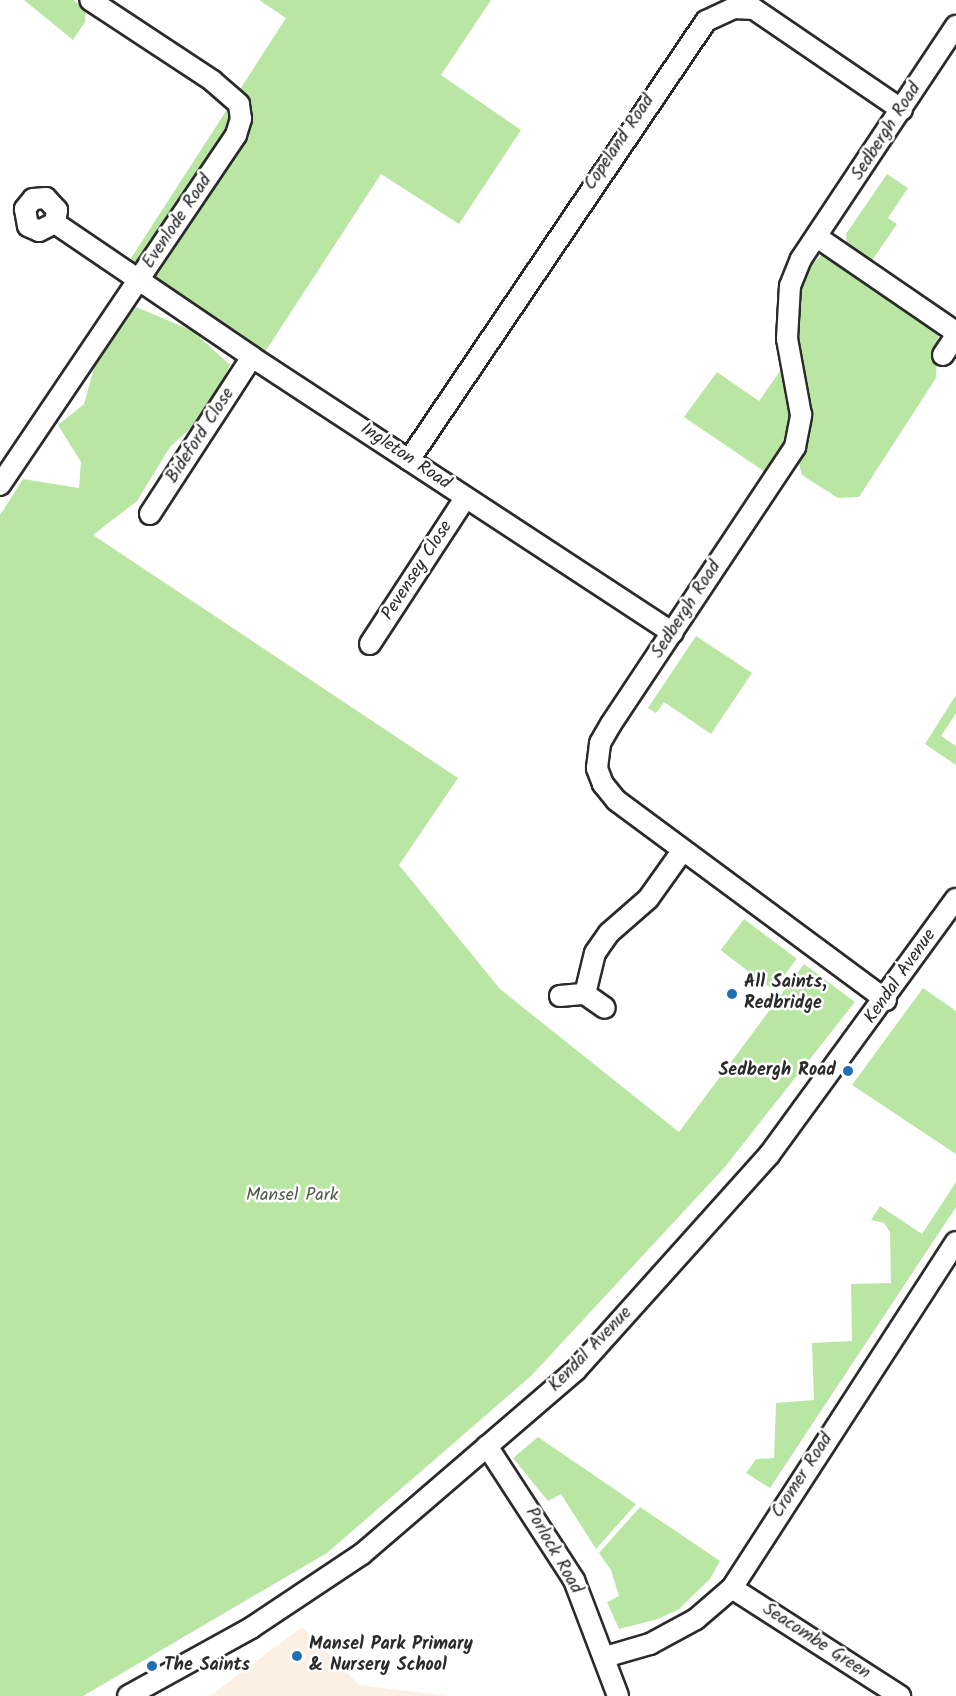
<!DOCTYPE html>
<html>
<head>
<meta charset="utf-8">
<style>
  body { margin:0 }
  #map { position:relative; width:956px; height:1696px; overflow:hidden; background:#fff; font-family:Kalam,sans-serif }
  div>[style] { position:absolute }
  .built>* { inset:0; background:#fbf0e3 }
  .green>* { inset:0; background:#bae6a3; transform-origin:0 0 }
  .roads { filter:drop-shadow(2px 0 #2b2b2b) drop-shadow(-2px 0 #2b2b2b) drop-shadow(0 2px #2b2b2b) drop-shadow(0 -2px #2b2b2b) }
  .minor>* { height:20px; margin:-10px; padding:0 10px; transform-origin:10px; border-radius:10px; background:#fff }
  .dots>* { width:16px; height:16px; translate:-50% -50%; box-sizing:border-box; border:3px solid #fff; border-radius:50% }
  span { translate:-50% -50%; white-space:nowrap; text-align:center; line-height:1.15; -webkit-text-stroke:5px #fff; paint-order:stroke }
  .street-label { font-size:18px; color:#2b2b2b }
  .poi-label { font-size:18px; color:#2b2b2b; font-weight:700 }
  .left { translate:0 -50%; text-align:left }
  .right { translate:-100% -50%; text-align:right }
  .park-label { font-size:18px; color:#4f5a49 }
</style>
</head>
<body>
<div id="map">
  <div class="built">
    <div style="clip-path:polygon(302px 1627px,359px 1685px,448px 1696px,210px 1696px)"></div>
  </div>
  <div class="green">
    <div style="clip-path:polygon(24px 0,73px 0,86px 9px,85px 22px,73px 40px)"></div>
    <div style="clip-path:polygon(259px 0,491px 0,441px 75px,521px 130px,459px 224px,381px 174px,261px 358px,126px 266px,286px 18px)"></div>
    <div style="clip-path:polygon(887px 174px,908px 188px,888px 218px,897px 224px,871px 262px,847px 247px,846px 234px)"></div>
    <div style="clip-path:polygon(825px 252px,934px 327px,938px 337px,936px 378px,859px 497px,838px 498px,802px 475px,798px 460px,795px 298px,808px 268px)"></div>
    <div style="clip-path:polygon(136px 307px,193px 331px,230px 365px,207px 413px,170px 447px,137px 501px,93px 535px,458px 778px,399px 865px,500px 989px,679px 1132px,804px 964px,855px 1002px,724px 1168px,531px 1376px,327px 1553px,83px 1696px,0 1696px,0 515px,23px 479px,79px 488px,81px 462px,58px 425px,84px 404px,98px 354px)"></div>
    <div style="clip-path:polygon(785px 364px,791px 415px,781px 447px,765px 472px,684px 417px,717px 372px,759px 401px)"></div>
    <div style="clip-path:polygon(696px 636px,752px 673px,711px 734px,664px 702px,656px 713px,648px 708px)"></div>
    <div style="clip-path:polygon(956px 695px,956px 713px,941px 736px,956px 746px,956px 765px,925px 744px)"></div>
    <div style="left:744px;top:919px;width:66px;height:39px;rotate:37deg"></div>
    <div style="clip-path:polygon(923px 988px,956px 1011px,956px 1154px,852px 1085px)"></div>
    <div style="clip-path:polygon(956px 1182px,956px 1207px,770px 1488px,746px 1473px,756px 1459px,774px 1458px,776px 1403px,814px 1400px,812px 1343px,852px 1341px,851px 1284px,891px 1283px,890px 1232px,884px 1223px,871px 1220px,880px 1206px,922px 1234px)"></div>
    <div style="clip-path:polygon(538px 1437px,636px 1504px,596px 1549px,561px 1494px,548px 1501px,513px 1458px)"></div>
    <div style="clip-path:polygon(640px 1507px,720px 1561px,710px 1579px,679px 1609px,658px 1619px,619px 1629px,607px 1602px,619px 1596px,611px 1570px,599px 1553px)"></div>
  </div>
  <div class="roads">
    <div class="minor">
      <div style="left:55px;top:223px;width:13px;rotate:-81deg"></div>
      <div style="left:57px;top:210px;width:16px;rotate:-133deg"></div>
      <div style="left:46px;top:198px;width:13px;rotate:176deg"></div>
      <div style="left:33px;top:199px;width:13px;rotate:129deg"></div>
      <div style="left:25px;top:209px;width:17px;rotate:80deg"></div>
      <div style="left:28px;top:226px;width:12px;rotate:24deg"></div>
      <div style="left:39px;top:231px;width:18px;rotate:-27deg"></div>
      <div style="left:55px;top:223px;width:238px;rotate:34.2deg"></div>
      <div style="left:252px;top:357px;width:503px;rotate:33.25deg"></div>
      <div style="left:817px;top:237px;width:168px;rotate:34.4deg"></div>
      <div style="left:943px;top:355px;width:23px;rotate:-56deg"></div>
      <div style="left:409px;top:460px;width:530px;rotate:-55.92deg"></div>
      <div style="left:706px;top:21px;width:31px;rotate:-25deg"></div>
      <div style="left:734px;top:8px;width:20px;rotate:3deg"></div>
      <div style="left:754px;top:9px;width:179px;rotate:34.3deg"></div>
      <div style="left:0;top:485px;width:422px;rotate:-56deg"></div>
      <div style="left:236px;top:135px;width:17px;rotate:-73deg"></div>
      <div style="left:241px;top:119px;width:15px;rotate:-98deg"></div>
      <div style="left:239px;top:104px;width:35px;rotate:-139deg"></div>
      <div style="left:213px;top:81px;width:147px;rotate:-146.6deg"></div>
      <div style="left:150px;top:514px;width:187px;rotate:-57deg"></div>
      <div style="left:370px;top:644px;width:174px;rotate:-56.9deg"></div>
      <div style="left:585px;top:994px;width:24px;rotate:35deg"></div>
      <div style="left:560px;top:996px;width:25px;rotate:-5deg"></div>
      <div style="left:585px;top:994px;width:42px;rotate:-76.3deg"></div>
      <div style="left:595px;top:953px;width:24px;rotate:-55deg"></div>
      <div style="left:609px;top:933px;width:52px;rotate:-41.1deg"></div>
      <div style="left:648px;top:899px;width:60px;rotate:-54.5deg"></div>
      <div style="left:886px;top:1000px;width:336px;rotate:-143.5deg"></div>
      <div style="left:616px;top:800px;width:21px;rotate:-129deg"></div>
      <div style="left:603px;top:784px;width:17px;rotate:-111deg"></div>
      <div style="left:597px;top:768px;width:25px;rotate:-83deg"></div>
      <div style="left:600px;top:743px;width:22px;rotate:-60deg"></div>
      <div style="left:611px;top:724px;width:333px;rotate:-56.4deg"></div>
      <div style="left:795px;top:447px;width:33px;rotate:-79deg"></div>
      <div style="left:801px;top:415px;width:77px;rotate:-100.4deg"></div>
      <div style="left:787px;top:339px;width:53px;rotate:-86.8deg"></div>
      <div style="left:790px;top:286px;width:29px;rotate:-68deg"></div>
      <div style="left:801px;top:259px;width:280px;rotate:-56.4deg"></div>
      <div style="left:487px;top:1446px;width:160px;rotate:57deg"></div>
      <div style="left:574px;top:1580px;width:124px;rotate:69.2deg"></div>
      <div style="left:732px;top:1588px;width:200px;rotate:32.7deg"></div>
      <div style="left:605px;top:1657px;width:47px;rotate:-16.1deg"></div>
      <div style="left:650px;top:1644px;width:52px;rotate:-28.5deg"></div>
      <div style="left:696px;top:1619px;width:48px;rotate:-40.7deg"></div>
      <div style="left:732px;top:1588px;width:412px;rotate:-57.1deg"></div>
      <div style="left:128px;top:1696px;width:141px;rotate:-28.9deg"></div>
      <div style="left:251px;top:1628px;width:133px;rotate:-33.7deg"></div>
      <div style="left:362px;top:1554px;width:282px;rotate:-40.7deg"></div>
      <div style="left:576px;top:1370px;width:289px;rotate:-48.1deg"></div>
      <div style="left:769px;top:1155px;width:317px;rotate:-53.9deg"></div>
    </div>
  </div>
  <div class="dots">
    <div style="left:732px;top:994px;background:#1f6fb2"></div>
    <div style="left:848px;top:1071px;background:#1f6fb2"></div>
    <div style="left:297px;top:1656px;background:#1f6fb2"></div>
    <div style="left:152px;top:1666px;background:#1f6fb2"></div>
  </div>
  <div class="street-label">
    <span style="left:887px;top:132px;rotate:-57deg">Sedbergh Road</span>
    <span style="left:620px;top:143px;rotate:-56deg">Copeland Road</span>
    <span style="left:178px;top:222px;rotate:-56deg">Evenlode Road</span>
    <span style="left:201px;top:436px;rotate:-57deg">Bideford Close</span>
    <span style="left:405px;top:457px;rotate:34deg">Ingleton Road</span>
    <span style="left:418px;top:571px;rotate:-57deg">Pevensey Close</span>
    <span style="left:687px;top:610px;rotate:-57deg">Sedbergh Road</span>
    <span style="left:901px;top:977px;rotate:-55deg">Kendal Avenue</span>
    <span style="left:591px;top:1350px;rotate:-46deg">Kendal Avenue</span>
    <span style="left:803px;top:1476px;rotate:-57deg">Cromer Road</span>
    <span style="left:553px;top:1551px;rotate:60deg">Porlock Road</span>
    <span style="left:816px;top:1642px;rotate:33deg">Seacombe Green</span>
  </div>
  <div class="poi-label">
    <span class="left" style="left:744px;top:994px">All Saints,<br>Redbridge</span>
    <span class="right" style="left:836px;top:1071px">Sedbergh Road</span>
    <span class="left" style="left:309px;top:1656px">Mansel Park Primary<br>&amp; Nursery School</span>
    <span class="left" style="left:164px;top:1666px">The Saints</span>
  </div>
  <div class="park-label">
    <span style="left:292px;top:1196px">Mansel Park</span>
  </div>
</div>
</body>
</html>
